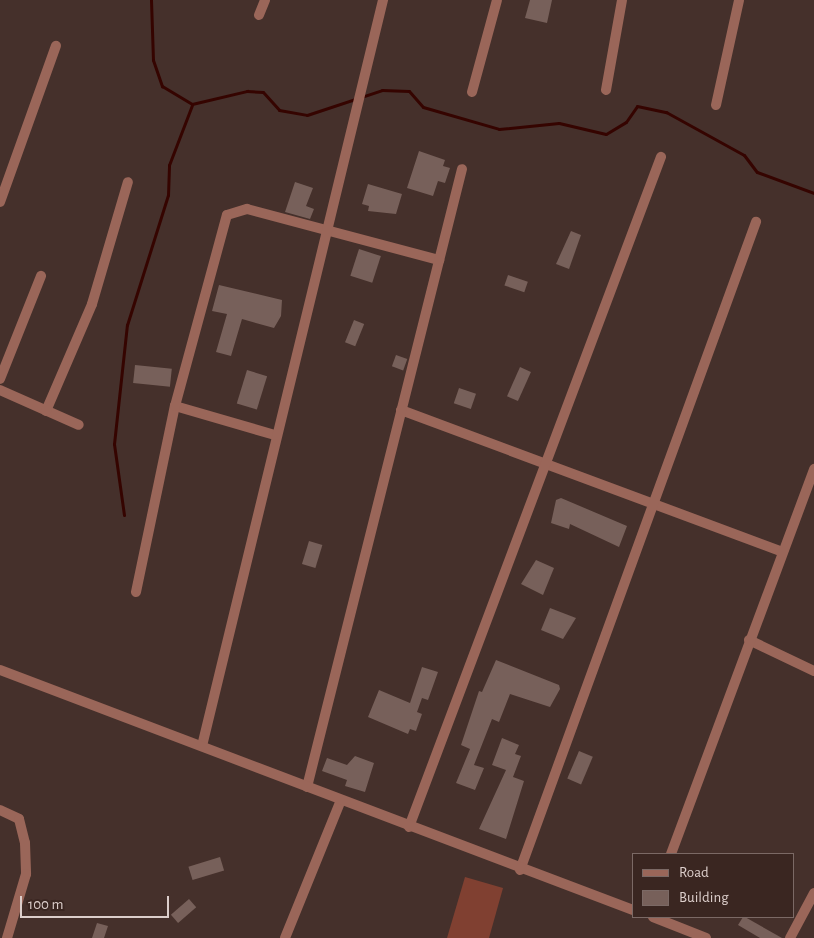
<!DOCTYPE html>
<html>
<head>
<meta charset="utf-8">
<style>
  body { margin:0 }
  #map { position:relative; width:814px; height:938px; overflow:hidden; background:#45302b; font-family:"Alegreya Sans",sans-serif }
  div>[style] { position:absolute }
  .green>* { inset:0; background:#804031 }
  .stream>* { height:3px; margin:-1.5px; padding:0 1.5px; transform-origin:1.5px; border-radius:1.5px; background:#350400 }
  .building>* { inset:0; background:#77605a; transform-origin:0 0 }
  .minor>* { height:10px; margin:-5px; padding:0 5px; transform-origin:5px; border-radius:5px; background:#9a6659 }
  .tertiary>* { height:10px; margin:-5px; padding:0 5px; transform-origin:5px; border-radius:5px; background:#9a6659 }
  span { translate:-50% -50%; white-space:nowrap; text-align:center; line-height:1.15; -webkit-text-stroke:4.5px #3a2621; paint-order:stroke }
  .legend { position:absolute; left:632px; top:853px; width:162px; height:65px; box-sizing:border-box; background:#3a2621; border:1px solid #7b6965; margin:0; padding:6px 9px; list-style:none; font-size:15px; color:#dccecb }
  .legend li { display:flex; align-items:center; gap:10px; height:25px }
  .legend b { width:25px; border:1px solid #7b6965 }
  .scale { position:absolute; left:20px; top:896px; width:149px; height:22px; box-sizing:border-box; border:2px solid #dccecb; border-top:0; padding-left:6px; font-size:15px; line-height:18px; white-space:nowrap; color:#dccecb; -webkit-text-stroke:4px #3a2621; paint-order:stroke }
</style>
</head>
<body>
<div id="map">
  <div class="green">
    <div style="clip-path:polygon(465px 877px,503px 888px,489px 938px,447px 938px)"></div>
  </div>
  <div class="stream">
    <div style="left:151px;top:0;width:60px;rotate:88.1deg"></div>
    <div style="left:153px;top:60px;width:28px;rotate:71deg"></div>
    <div style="left:162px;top:86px;width:35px;rotate:31deg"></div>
    <div style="left:192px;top:104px;width:57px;rotate:-13.3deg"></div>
    <div style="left:247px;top:91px;width:16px;rotate:4deg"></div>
    <div style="left:263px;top:92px;width:24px;rotate:48deg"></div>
    <div style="left:279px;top:110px;width:28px;rotate:10deg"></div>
    <div style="left:307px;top:115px;width:79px;rotate:-18.4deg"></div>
    <div style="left:382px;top:90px;width:27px;rotate:2deg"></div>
    <div style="left:409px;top:91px;width:21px;rotate:49deg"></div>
    <div style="left:423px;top:107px;width:79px;rotate:16.1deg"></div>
    <div style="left:499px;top:129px;width:60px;rotate:-5.7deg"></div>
    <div style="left:559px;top:123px;width:48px;rotate:13.2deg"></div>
    <div style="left:606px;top:134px;width:23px;rotate:-31deg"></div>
    <div style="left:626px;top:122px;width:19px;rotate:-55deg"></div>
    <div style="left:637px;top:106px;width:30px;rotate:12deg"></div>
    <div style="left:666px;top:112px;width:89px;rotate:28.9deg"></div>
    <div style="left:744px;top:155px;width:21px;rotate:53deg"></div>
    <div style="left:757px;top:172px;width:61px;rotate:20.2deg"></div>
    <div style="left:124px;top:515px;width:72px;rotate:-98deg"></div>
    <div style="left:114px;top:444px;width:120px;rotate:-83.8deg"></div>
    <div style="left:127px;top:325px;width:136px;rotate:-72.5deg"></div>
    <div style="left:168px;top:195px;width:30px;rotate:-88deg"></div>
    <div style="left:169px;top:165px;width:64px;rotate:-69deg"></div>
  </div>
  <div class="building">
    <div style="clip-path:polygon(530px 0,552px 0,547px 23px,525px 18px)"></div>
    <div style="clip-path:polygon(419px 151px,445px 160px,443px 166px,450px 168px,445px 183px,438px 181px,433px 196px,407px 188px)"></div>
    <div style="clip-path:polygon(295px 182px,313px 188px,306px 206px,314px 209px,310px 219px,285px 212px)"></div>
    <div style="clip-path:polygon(368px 184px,402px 194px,396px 214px,368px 211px,369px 206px,362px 204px)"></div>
    <div style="clip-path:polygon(571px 231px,581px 235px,569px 269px,556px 264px)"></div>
    <div style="left:359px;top:249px;width:23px;height:28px;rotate:18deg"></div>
    <div style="left:508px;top:275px;width:21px;height:11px;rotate:19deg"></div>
    <div style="clip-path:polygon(219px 285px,282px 300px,281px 316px,274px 328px,242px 319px,231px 356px,216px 352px,227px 314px,212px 311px)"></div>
    <div style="left:354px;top:320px;width:11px;height:24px;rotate:22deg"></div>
    <div style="left:396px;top:355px;width:12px;height:12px;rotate:20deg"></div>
    <div style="left:135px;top:365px;width:37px;height:18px;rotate:6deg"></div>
    <div style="left:520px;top:367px;width:12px;height:32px;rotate:24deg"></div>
    <div style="left:247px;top:370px;width:21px;height:35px;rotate:17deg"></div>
    <div style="left:459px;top:388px;width:18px;height:16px;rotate:19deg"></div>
    <div style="clip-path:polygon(561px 498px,627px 526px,619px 547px,570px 524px,569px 529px,551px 523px,556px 500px)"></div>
    <div style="left:309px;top:541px;width:14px;height:24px;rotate:17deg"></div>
    <div style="clip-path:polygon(536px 560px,554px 568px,543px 595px,521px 584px)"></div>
    <div style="clip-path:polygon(550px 608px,576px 618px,563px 639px,541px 630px)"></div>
    <div style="clip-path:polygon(496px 660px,559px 685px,560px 689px,550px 707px,510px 694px,499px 722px,492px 719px,474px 765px,484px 768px,475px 790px,456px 783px,470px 749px,461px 745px,479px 691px,482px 692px)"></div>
    <div style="clip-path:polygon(422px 667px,438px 672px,428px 700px,422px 698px,417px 712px,422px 714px,416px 731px,410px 729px,408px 734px,368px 717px,379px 690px,410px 703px)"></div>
    <div style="clip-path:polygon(502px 738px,519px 745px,515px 754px,521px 756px,513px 777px,524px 781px,506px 839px,479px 829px,506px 770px,492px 765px)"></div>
    <div style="left:579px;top:751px;width:15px;height:30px;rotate:23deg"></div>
    <div style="clip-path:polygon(355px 756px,374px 763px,365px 792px,345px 786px,347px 780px,322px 771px,327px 758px,347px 765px)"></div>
    <div style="left:220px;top:857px;width:14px;height:33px;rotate:73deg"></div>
    <div style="left:189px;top:899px;width:11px;height:24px;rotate:49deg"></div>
    <div style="clip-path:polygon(743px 917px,745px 917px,782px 938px,760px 938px,738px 925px)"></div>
    <div style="clip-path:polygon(97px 923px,108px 926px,104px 938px,92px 938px)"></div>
  </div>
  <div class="minor">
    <div style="left:259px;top:15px;width:16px;rotate:-68deg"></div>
    <div style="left:606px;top:90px;width:91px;rotate:-79.9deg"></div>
    <div style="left:472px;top:92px;width:95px;rotate:-74.8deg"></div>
    <div style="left:716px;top:105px;width:107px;rotate:-77.6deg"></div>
    <div style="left:0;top:202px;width:166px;rotate:-70.3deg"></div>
    <div style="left:0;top:379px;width:111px;rotate:-68.3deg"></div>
    <div style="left:0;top:390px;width:86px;rotate:23.9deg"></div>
    <div style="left:175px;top:406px;width:104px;rotate:16.2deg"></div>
    <div style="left:401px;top:410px;width:407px;rotate:20.4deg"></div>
    <div style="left:46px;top:411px;width:116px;rotate:-66.7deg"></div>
    <div style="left:92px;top:304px;width:127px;rotate:-73.6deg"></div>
    <div style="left:136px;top:592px;width:190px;rotate:-78.2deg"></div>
    <div style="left:175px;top:406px;width:198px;rotate:-74.8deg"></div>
    <div style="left:227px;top:215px;width:21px;rotate:-17deg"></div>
    <div style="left:247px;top:209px;width:199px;rotate:14.9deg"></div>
    <div style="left:749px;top:640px;width:72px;rotate:25.5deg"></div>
    <div style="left:202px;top:746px;width:768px;rotate:-76.36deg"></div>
    <div style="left:307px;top:787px;width:637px;rotate:-75.92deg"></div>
    <div style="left:0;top:810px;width:21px;rotate:25deg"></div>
    <div style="left:19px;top:819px;width:25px;rotate:76deg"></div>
    <div style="left:25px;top:843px;width:31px;rotate:88deg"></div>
    <div style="left:26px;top:874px;width:67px;rotate:106.5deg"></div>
    <div style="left:409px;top:827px;width:716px;rotate:-69.39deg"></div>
    <div style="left:520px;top:870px;width:690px;rotate:-69.99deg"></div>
    <div style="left:653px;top:917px;width:57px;rotate:21.6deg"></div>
    <div style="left:285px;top:938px;width:149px;rotate:-67.9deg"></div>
    <div style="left:790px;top:938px;width:51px;rotate:-61.9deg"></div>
  </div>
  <div class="tertiary">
    <div style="left:0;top:670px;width:677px;rotate:20.76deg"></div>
    <div style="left:671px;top:854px;width:411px;rotate:-69.6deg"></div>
  </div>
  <ul class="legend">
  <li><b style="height:6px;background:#9a6659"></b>Road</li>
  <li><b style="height:14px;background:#77605a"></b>Building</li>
  </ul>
  <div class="scale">100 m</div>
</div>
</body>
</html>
